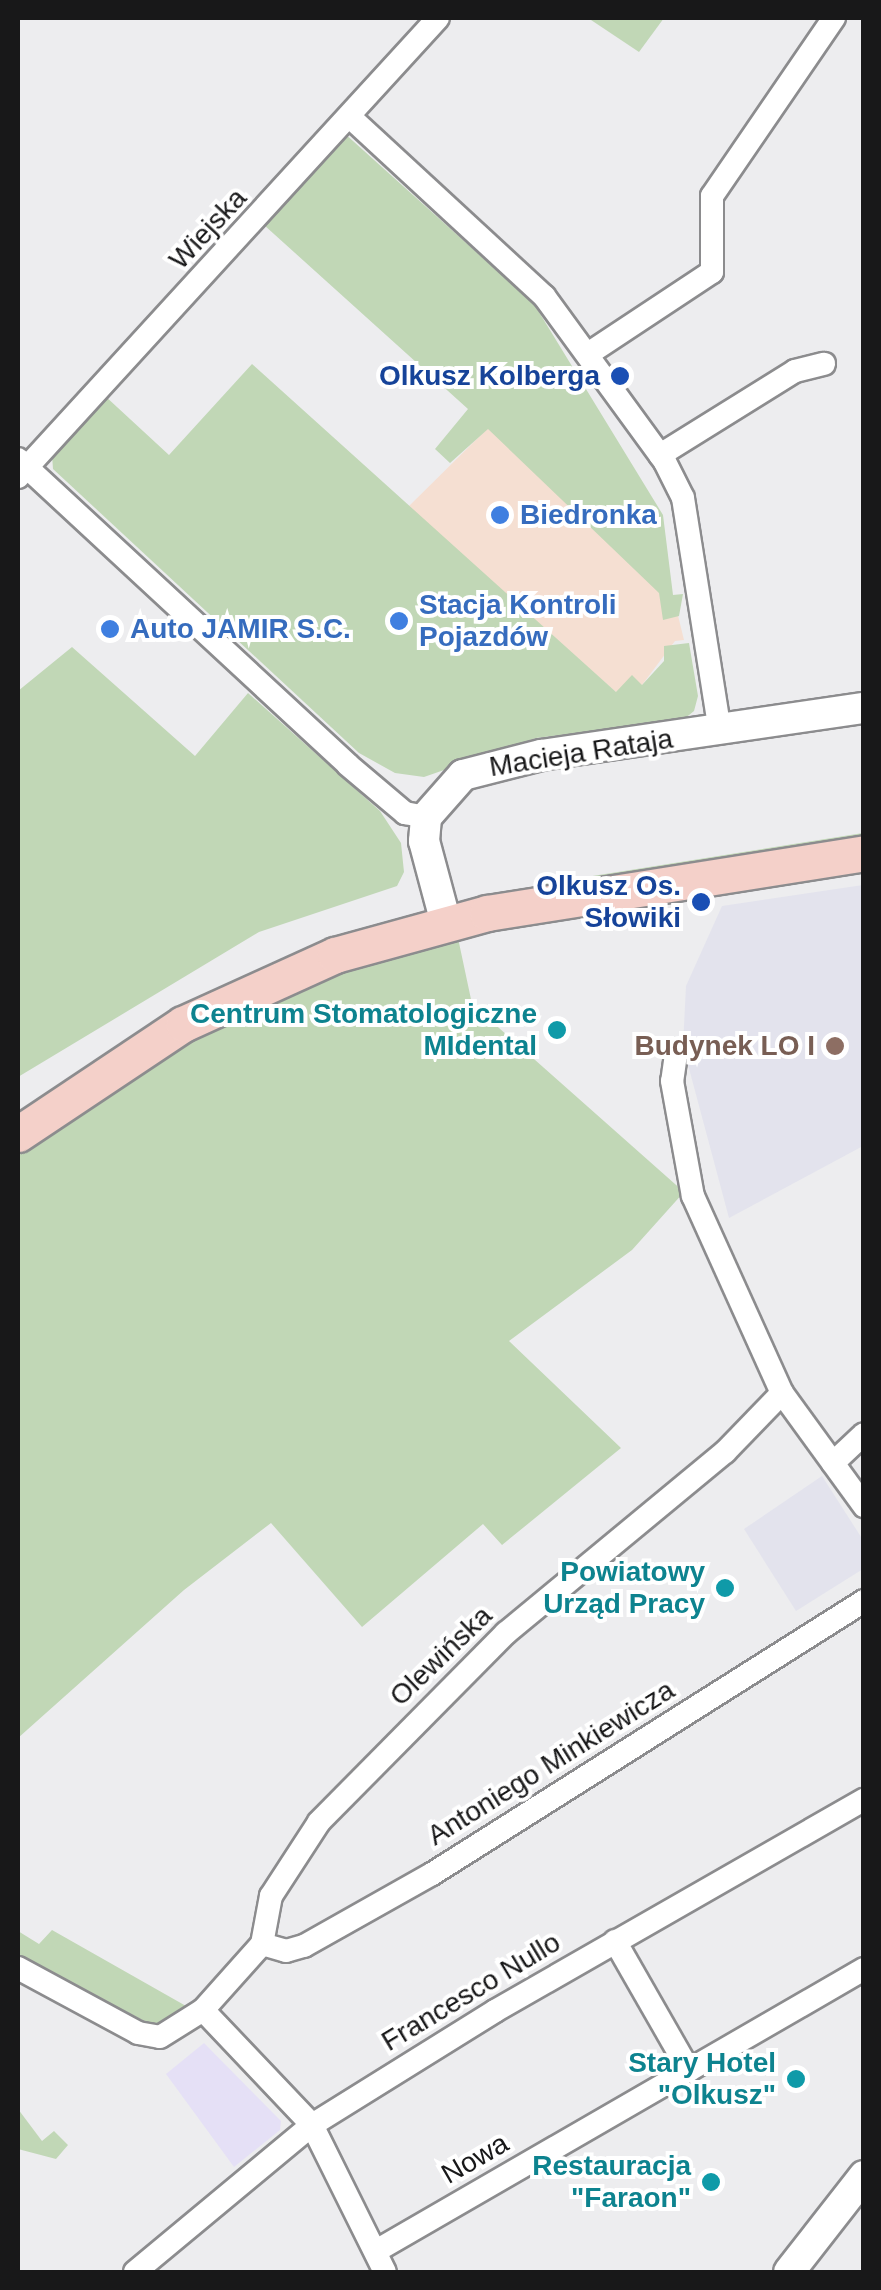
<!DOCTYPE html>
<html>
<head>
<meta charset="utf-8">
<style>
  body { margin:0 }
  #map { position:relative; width:881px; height:2290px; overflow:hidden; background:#ededef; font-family:Helvetica,sans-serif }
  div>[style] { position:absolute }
  .commercial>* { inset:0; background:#f5dfd2 }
  .industrial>* { inset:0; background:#e5e0f6 }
  .built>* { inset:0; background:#e3e3ed }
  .green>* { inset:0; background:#c1d7b6 }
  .roads { filter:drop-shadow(2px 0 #8c8c8e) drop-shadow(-2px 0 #8c8c8e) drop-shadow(0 2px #8c8c8e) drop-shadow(0 -2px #8c8c8e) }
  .street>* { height:22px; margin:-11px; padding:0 11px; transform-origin:11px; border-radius:11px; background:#fff }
  .secondary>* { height:30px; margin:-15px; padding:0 15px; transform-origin:15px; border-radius:15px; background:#fff }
  .primary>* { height:35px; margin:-17.5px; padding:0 17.5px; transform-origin:17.5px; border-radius:17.5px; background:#f4d0c9 }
  .dots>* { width:28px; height:28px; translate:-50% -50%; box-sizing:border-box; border:5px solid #fff; border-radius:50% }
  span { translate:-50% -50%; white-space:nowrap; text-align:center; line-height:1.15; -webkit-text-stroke:8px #fff; paint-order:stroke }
  .street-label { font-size:28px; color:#181819 }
  .transit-label { font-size:28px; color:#164399; font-weight:700 }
  .right { translate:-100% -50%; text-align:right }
  .shop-label { font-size:28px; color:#366cbe; font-weight:700 }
  .left { translate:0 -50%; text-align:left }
  .culture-label { font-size:28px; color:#0d838f; font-weight:700 }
  .education-label { font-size:28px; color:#785e54; font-weight:700 }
  .frame { position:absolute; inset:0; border:20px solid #181819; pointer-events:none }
</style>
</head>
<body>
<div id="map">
  <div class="commercial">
    <div style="clip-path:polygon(488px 428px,673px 595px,684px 640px,675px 641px,642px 685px,617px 693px,407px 508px)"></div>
  </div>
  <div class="industrial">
    <div style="clip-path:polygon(204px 2043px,281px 2121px,280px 2130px,234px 2167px,166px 2074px)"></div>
  </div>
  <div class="built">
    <div style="clip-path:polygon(863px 885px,863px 1146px,729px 1218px,683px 1046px,686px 986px,722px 906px)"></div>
    <div style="clip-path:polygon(822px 1476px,863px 1540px,863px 1569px,796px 1611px,744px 1529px)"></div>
  </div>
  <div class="green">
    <div style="clip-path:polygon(588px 18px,664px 18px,639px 52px)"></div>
    <div style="clip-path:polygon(343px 132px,534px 304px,663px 515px,673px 595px,683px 594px,679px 616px,663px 620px,659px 593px,488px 429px,450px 463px,435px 449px,468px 409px,264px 225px)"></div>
    <div style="clip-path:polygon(252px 364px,616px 692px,632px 675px,642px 685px,664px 661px,664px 646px,689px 643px,698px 696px,694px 711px,683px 720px,536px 738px,424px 777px,395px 773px,359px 753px,53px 469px,52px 455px,104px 395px,169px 455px)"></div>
    <div style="clip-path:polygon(72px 647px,195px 756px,248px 693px,380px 811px,401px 843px,404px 872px,397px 886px,259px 932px,18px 1077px,18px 691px)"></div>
    <div style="clip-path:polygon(863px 833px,863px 842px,536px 891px,536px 885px)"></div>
    <div style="clip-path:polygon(458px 938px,472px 1004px,684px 1192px,632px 1250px,509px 1341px,621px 1448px,502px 1545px,483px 1524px,362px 1627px,271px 1523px,184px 1590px,18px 1738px,18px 1149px,203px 1025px,333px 971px)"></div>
    <div style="clip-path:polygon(52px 1930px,186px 2006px,160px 2029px,18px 1956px,18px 1931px,39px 1944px)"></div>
    <div style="clip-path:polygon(18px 2109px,42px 2141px,54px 2131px,68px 2145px,56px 2159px,18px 2149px)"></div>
  </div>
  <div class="roads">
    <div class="street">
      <div style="left:351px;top:118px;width:263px;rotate:42.7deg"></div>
      <div style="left:544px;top:296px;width:205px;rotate:53.9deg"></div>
      <div style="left:665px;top:462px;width:40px;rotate:63.4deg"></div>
      <div style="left:683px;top:498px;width:237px;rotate:81deg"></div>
      <div style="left:591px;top:352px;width:145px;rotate:-33.5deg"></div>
      <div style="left:712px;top:272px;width:76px;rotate:-90deg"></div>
      <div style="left:712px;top:196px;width:216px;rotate:-55.6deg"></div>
      <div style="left:660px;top:455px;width:159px;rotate:-31.9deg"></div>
      <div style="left:795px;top:371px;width:30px;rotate:-14deg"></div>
      <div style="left:18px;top:459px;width:450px;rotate:42.8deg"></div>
      <div style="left:348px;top:765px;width:75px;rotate:40.1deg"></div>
      <div style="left:405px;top:813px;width:21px;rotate:11deg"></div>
      <div style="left:18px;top:477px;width:622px;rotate:-47.54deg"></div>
      <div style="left:676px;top:1054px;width:27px;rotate:98deg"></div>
      <div style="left:672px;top:1081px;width:117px;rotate:79.7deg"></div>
      <div style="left:693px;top:1196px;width:216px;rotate:65.7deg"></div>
      <div style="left:782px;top:1393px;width:140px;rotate:54deg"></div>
      <div style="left:833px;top:1463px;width:42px;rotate:-43.1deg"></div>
      <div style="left:615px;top:1941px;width:149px;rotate:60.2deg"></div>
      <div style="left:262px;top:1944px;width:25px;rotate:16deg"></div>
      <div style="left:286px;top:1951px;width:19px;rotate:-16deg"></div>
      <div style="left:304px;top:1946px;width:147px;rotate:-29.4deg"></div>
      <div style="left:432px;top:1874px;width:511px;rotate:-32.29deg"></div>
      <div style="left:18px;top:1968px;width:136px;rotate:28.4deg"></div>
      <div style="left:138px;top:2033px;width:22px;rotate:10deg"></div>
      <div style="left:160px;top:2037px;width:51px;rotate:-32.1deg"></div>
      <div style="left:203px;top:2010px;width:158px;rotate:46.5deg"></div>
      <div style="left:312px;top:2125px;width:164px;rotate:63.6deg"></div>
      <div style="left:203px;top:2010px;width:89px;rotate:-48.2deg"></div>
      <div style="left:262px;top:1944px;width:49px;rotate:-79.4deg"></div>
      <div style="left:271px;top:1896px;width:88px;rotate:-57deg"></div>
      <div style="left:319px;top:1822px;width:266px;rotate:-45.3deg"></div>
      <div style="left:506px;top:1633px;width:284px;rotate:-39.6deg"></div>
      <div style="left:725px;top:1452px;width:82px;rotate:-46deg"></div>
      <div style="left:376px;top:2251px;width:564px;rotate:-30.02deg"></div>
      <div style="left:135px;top:2272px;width:230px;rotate:-39.7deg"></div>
      <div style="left:312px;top:2125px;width:216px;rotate:-31.9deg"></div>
      <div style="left:495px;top:2011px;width:425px;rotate:-29.8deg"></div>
    </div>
    <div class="secondary">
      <div style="left:446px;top:923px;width:85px;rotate:-105deg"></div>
      <div style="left:424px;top:841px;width:24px;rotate:-85deg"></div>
      <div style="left:426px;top:817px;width:56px;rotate:-48.6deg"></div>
      <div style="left:463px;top:775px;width:81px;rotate:-14.4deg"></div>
      <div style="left:541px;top:755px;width:326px;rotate:-8.3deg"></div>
      <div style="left:789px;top:2272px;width:122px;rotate:-52deg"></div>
    </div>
    <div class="primary">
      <div style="left:18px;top:1134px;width:198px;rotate:-33.7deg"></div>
      <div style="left:183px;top:1024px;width:167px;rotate:-24.4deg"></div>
      <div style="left:335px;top:955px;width:158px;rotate:-15.4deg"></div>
      <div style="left:487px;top:913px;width:382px;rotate:-9deg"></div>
    </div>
  </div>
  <div class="dots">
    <div style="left:620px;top:376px;background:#1a4fb4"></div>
    <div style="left:500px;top:515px;background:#3f7fe0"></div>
    <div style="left:399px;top:621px;background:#3f7fe0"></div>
    <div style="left:110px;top:629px;background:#3f7fe0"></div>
    <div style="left:701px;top:902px;background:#1a4fb4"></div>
    <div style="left:557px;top:1030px;background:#0f9aa8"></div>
    <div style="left:835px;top:1046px;background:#8d6e63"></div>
    <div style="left:725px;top:1588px;background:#0f9aa8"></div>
    <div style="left:796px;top:2079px;background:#0f9aa8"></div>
    <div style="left:711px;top:2182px;background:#0f9aa8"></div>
  </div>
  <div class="street-label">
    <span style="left:208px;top:229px;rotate:-47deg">Wiejska</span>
    <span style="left:581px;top:753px;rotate:-9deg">Macieja Rataja</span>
    <span style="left:441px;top:1656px;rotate:-44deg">Olewińska</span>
    <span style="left:551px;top:1763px;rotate:-32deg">Antoniego Minkiewicza</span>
    <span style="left:471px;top:1992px;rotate:-31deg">Francesco Nullo</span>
    <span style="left:475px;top:2159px;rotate:-30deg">Nowa</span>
  </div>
  <div class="transit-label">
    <span class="right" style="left:600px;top:376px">Olkusz Kolberga</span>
    <span class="right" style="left:681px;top:902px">Olkusz Os.<br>Słowiki</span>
  </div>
  <div class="shop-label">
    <span class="left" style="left:520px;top:515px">Biedronka</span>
    <span class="left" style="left:419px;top:621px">Stacja Kontroli<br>Pojazdów</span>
    <span class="left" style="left:130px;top:629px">Auto JAMIR S.C.</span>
  </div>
  <div class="culture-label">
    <span class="right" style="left:537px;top:1030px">Centrum Stomatologiczne<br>MIdental</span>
    <span class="right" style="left:705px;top:1588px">Powiatowy<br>Urząd Pracy</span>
    <span class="right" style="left:776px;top:2079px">Stary Hotel<br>"Olkusz"</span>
    <span class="right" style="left:691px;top:2182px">Restauracja<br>"Faraon"</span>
  </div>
  <div class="education-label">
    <span class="right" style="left:815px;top:1046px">Budynek LO I</span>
  </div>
  <div class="frame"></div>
</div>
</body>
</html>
